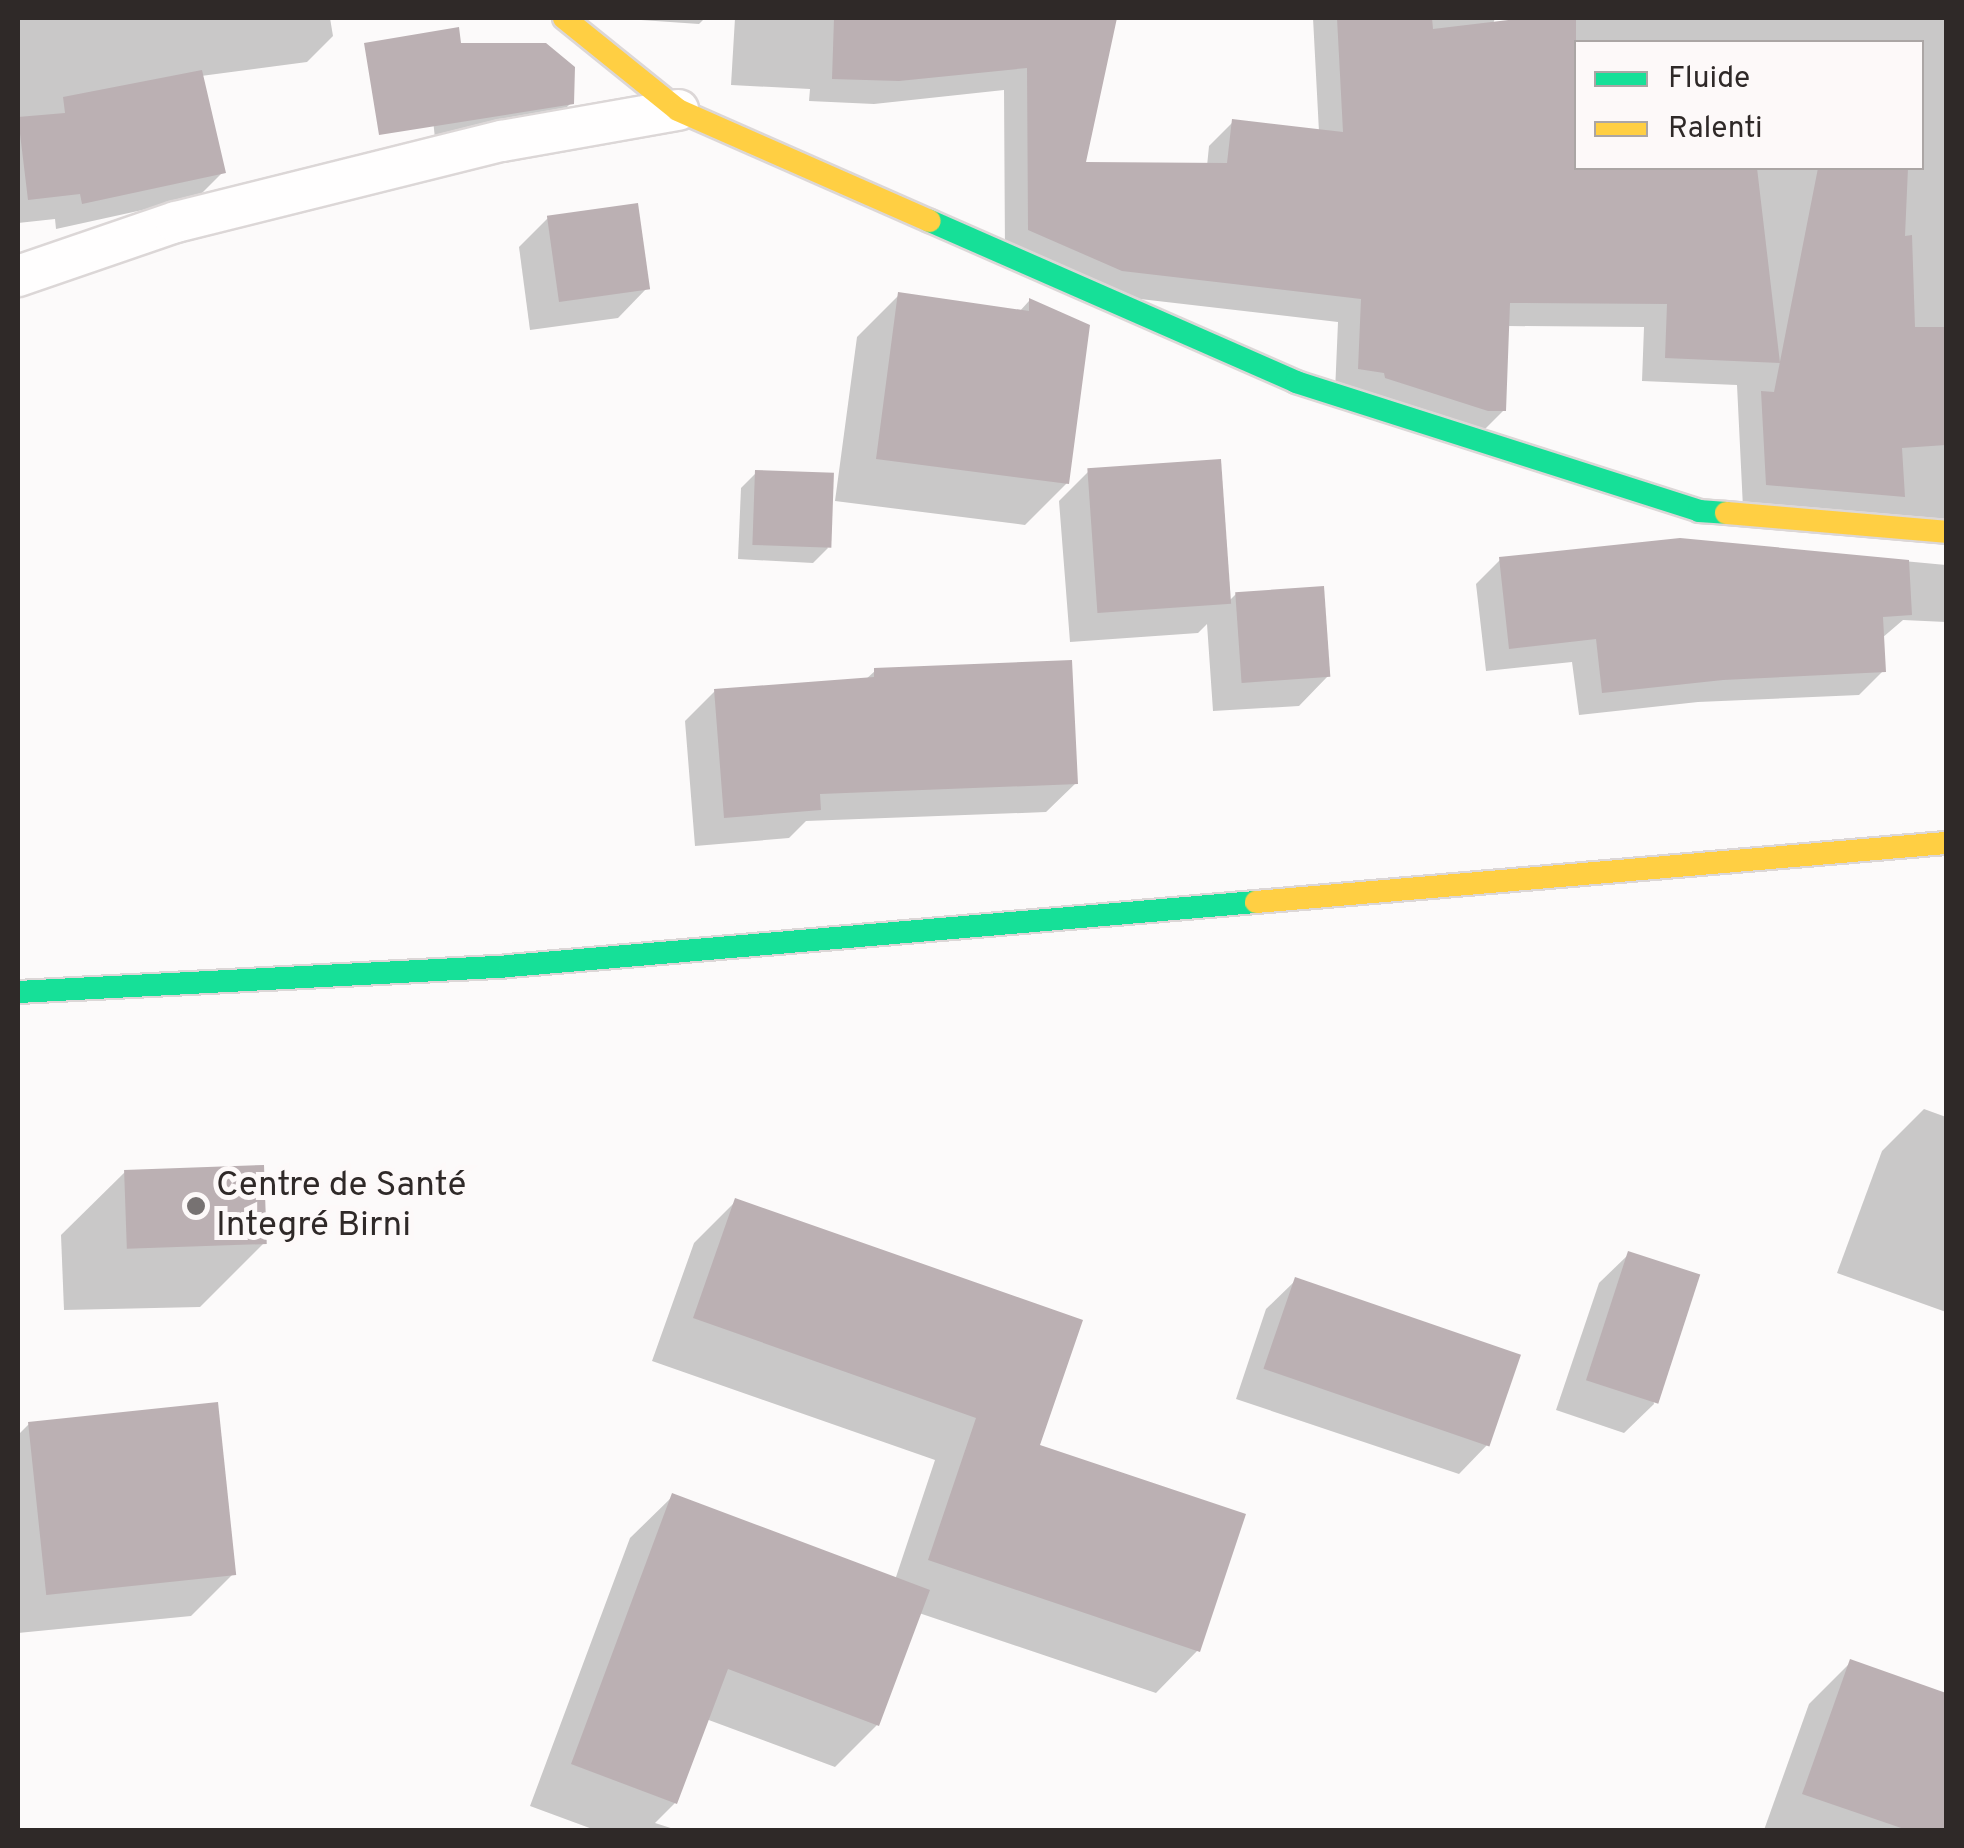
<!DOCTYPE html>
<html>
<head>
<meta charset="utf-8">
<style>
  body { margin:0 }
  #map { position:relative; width:1964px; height:1848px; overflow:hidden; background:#fcfafa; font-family:Overpass,sans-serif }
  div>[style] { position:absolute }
  .shadow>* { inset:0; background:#0003 }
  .building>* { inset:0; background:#bbb0b3; transform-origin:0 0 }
  .roads { filter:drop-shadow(2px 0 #dcd7d7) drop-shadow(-2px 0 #dcd7d7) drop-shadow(0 2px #dcd7d7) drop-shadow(0 -2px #dcd7d7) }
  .lane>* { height:40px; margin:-20px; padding:0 20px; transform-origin:20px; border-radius:20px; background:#fffefe }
  .fast>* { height:22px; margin:-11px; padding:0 11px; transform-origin:11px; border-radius:11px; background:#16e098 }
  .slow>* { height:22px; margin:-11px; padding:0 11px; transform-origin:11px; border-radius:11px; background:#ffcf43 }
  .dots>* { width:28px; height:28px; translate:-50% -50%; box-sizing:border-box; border:5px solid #fdf9f9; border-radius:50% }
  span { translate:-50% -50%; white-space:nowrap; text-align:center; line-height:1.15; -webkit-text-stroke:10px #fdf9f9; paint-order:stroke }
  .poi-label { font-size:35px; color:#2f2928 }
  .left { translate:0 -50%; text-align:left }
  .frame { position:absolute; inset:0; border:20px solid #2f2928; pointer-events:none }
  .legend { position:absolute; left:1574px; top:40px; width:350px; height:130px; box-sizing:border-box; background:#fdf9f9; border:2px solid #aba6a5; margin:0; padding:12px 18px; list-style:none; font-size:30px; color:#2f2928 }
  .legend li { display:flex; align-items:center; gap:20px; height:50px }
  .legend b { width:50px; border:2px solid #aba6a5 }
</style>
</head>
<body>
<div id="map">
  <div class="shadow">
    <div style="clip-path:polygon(18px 18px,330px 18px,333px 36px,307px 62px,201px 76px,223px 172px,197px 198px,56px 229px,55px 219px,18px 223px)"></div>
    <div style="clip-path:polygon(612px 18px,705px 18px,699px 24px)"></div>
    <div style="clip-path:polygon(evenodd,735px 18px,1114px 18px,1083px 165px,1207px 166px,1209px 146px,1233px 122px,1319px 132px,1313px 18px,1495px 18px,1493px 24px,1545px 18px,1946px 18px,1946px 537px,1743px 508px,1737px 385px,1642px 381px,1644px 327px,1507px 326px,1504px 410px,1480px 434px,1335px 392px,1338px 322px,1097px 294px,1005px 254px,1004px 90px,874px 104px,809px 101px,810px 89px,731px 85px,735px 18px,1576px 42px,1922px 42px,1922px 168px,1576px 168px,1576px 42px)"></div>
    <div style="clip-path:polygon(428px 72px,571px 103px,544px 130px,436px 148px)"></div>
    <div style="clip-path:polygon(548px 218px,647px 288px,618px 318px,530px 330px,519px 247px)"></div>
    <div style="clip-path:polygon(899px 295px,1019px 312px,1029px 301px,1067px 483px,1025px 525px,835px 501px,857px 337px)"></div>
    <div style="clip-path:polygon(1089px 471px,1228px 602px,1236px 594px,1328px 676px,1299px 706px,1213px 711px,1207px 624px,1198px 633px,1070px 642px,1059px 501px)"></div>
    <div style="clip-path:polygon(756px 473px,828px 548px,813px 563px,738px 559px,741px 488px)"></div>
    <div style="clip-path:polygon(1680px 540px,1946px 565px,1946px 622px,1903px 620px,1882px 638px,1883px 671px,1859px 695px,1698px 702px,1579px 715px,1572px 662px,1486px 671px,1476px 584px,1500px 560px)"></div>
    <div style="clip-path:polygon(875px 671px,1076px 783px,1046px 812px,806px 821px,789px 838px,695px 846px,685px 721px,715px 691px,865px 680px)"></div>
    <div style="clip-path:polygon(1924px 1109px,1946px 1117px,1946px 1312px,1837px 1273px,1882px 1151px)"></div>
    <div style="clip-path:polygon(126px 1171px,264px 1243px,200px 1307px,64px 1310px,61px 1235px)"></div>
    <div style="clip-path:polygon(736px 1201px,1037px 1446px,1198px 1650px,1156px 1693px,919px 1613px,877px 1725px,835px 1767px,706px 1719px,675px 1803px,655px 1823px,677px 1830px,595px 1830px,530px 1806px,630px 1538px,673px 1496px,895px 1580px,935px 1460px,652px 1361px,694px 1243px)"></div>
    <div style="clip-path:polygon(1629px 1254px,1654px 1404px,1624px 1433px,1556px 1410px,1599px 1283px)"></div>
    <div style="clip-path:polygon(1296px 1280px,1488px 1444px,1459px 1474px,1236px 1399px,1266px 1309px)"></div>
    <div style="clip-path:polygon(30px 1423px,233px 1574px,191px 1616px,18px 1633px,18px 1435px)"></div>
    <div style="clip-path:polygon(1851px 1662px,1946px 1696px,1946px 1830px,1764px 1830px,1809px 1704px)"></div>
  </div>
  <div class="building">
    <div style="clip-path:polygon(834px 18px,1117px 18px,1086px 162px,1227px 163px,1232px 119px,1343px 132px,1337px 18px,1432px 18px,1433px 29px,1525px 18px,1576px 18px,1576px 168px,1757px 168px,1780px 363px,1665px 358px,1667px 304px,1510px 303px,1506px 411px,1488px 411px,1385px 378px,1384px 373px,1358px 369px,1361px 299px,1122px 271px,1028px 230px,1027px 68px,899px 81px,832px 79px)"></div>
    <div style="clip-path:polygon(459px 27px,461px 43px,546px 43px,575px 67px,574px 104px,379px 135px,364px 43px)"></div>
    <div style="clip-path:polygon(202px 70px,226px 173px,82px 204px,80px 194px,28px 200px,18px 117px,65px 113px,63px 97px)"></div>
    <div style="clip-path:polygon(1818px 168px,1908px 168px,1905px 236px,1912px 235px,1915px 327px,1946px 327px,1946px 445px,1902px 448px,1905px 497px,1766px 485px,1761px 391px,1774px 392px)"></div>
    <div style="left:638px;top:203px;width:87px;height:92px;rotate:82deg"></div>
    <div style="clip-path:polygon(898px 292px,1029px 311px,1029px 298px,1090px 325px,1069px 484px,876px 459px)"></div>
    <div style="left:1221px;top:459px;width:145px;height:134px;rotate:86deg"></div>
    <div style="left:755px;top:470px;width:79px;height:75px;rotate:2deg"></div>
    <div style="clip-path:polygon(1680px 538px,1909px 560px,1912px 615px,1883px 617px,1886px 672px,1723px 680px,1602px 693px,1596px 639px,1509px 649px,1499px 557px)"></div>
    <div style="left:1324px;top:586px;width:91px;height:89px;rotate:86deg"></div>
    <div style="clip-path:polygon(1072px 660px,1078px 784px,820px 794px,821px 810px,724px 818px,714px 689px,874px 677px,874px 668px)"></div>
    <div style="left:264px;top:1165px;width:79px;height:140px;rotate:88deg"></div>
    <div style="clip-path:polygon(735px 1198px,1083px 1320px,1040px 1445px,1246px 1514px,1200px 1652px,928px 1560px,976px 1418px,693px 1318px)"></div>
    <div style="left:1628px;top:1251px;width:76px;height:136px;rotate:18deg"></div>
    <div style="left:1295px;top:1277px;width:239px;height:97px;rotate:19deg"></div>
    <div style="left:218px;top:1402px;width:174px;height:191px;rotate:84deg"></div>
    <div style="clip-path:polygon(672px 1493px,930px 1590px,879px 1726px,728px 1669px,677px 1804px,571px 1764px)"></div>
    <div style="clip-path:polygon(1850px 1659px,1946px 1693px,1946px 1830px,1907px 1830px,1802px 1794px)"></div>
  </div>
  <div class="roads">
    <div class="lane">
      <div style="left:18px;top:276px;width:167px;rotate:-18.9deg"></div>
      <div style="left:176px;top:222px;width:336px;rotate:-14deg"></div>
      <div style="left:502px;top:141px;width:179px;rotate:-10deg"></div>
    </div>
    <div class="fast">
      <div style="left:930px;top:221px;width:400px;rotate:23.7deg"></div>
      <div style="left:1296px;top:382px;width:423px;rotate:17.7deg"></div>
      <div style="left:1699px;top:511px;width:27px;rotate:4deg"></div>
      <div style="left:18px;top:992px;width:492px;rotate:-3deg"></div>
      <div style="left:509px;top:966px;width:750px;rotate:-4.9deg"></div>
    </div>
    <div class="slow">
      <div style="left:564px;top:18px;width:146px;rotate:38.9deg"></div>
      <div style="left:678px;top:110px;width:275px;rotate:23.8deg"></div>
      <div style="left:1726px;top:513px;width:221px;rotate:4.9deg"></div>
      <div style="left:1256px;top:902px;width:693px;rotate:-4.89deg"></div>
    </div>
  </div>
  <div class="dots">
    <div style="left:196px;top:1206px;background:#777272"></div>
  </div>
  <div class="poi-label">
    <span class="left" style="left:216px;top:1206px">Centre de Santé<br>Integré Birni</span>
  </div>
  <div class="frame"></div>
  <ul class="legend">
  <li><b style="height:12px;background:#16e098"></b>Fluide</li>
  <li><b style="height:12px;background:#ffcf43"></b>Ralenti</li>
  </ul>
</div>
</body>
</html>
